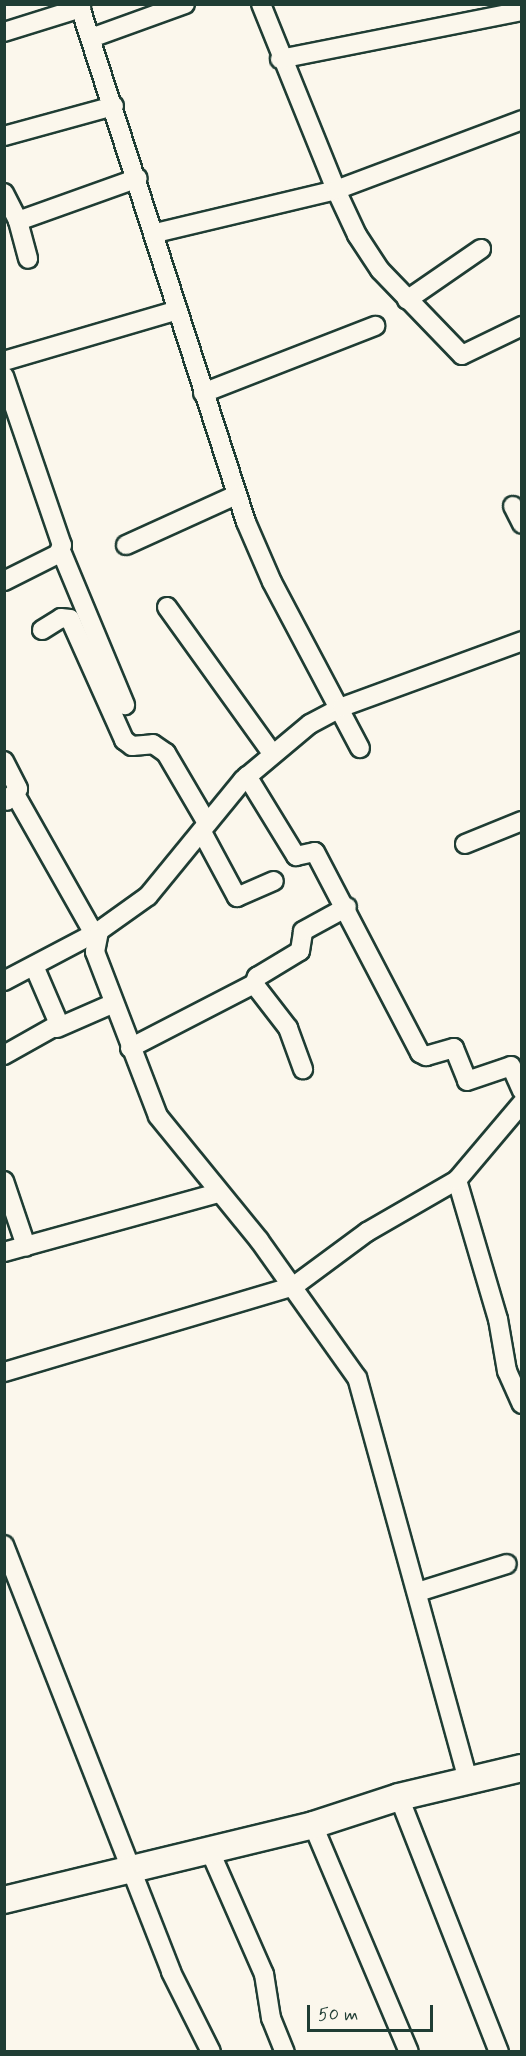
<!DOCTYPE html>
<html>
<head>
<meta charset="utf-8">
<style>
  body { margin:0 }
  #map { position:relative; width:526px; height:2056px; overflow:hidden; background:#fbf7ec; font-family:Mynerve,sans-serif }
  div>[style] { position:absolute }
  .roads { filter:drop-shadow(2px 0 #1f3d34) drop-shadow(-2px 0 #1f3d34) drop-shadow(0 2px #1f3d34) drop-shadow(0 -2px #1f3d34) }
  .minor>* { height:18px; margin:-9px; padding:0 9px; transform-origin:9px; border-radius:9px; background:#fbf7ec }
  .secondary>* { height:26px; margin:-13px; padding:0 13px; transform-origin:13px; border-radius:13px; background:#fbf7ec }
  span { translate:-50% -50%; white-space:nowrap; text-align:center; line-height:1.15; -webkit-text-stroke:4.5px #fbf7ec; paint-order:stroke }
  .frame { position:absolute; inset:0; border:6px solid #1f3d34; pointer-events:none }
  .scale { position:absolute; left:307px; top:2005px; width:126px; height:27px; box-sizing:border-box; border:3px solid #1f3d34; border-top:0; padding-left:8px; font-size:18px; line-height:21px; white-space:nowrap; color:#1f3d34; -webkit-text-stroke:4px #fbf7ec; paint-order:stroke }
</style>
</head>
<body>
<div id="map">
  <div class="roads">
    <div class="minor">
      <div style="left:79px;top:4px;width:544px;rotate:72.13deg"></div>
      <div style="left:246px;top:522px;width:65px;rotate:66.6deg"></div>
      <div style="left:272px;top:582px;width:188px;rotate:62.1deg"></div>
      <div style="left:261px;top:4px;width:201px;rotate:68deg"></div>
      <div style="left:336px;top:190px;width:50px;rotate:65deg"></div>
      <div style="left:357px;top:235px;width:42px;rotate:56.7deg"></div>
      <div style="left:380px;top:270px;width:118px;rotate:46deg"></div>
      <div style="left:462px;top:355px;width:67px;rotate:-25.8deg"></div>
      <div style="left:4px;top:32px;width:81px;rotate:-17.3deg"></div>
      <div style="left:91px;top:38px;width:100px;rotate:-19.9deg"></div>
      <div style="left:280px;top:59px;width:247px;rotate:-11.2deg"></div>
      <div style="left:4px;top:136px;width:114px;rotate:-15.3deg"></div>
      <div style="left:4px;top:193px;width:31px;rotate:63deg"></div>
      <div style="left:18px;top:221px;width:127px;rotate:-19.7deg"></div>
      <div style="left:18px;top:221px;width:39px;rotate:75deg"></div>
      <div style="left:156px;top:233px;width:185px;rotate:-13.4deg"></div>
      <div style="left:336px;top:190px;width:199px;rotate:-20.6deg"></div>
      <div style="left:407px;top:300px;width:90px;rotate:-34.6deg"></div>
      <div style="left:4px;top:361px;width:181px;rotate:-16.3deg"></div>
      <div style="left:4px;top:376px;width:179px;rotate:71.1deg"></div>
      <div style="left:62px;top:545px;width:10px;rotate:114deg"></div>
      <div style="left:58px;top:554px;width:60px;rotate:153.4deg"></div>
      <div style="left:203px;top:393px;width:185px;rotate:-21.3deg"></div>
      <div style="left:513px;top:506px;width:20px;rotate:63deg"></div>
      <div style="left:126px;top:545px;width:121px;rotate:-24.4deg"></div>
      <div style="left:61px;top:551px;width:167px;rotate:67.4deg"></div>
      <div style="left:167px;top:607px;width:180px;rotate:54.3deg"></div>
      <div style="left:42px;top:630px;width:22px;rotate:-32deg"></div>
      <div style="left:61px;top:618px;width:9px;rotate:6deg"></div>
      <div style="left:70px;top:619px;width:133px;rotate:65.9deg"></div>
      <div style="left:124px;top:740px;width:10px;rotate:37deg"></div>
      <div style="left:132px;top:746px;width:21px;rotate:-5deg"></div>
      <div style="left:153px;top:744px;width:16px;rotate:35deg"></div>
      <div style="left:166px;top:753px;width:81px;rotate:59.6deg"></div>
      <div style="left:4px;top:761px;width:31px;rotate:63deg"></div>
      <div style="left:18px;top:789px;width:16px;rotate:133deg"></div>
      <div style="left:247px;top:776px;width:94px;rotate:58.5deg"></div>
      <div style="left:296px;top:856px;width:19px;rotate:-12deg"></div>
      <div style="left:315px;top:852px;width:227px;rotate:62.4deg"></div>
      <div style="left:420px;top:1053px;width:7px;rotate:27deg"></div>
      <div style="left:426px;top:1056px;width:29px;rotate:-16deg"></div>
      <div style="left:454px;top:1048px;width:35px;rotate:68deg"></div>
      <div style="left:467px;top:1081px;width:46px;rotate:-18.8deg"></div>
      <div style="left:511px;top:1066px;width:27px;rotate:66deg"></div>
      <div style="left:16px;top:796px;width:159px;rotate:60.5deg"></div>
      <div style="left:202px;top:832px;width:74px;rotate:61.7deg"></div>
      <div style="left:237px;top:897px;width:40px;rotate:-23.4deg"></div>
      <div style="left:465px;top:844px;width:61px;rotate:-22deg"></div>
      <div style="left:4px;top:981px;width:107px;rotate:-27.8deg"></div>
      <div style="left:254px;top:984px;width:56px;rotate:52.3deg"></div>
      <div style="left:288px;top:1028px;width:44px;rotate:69.9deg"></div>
      <div style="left:57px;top:1028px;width:60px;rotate:-23.6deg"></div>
      <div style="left:130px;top:1048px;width:140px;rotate:-27.3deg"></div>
      <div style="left:254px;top:984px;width:8px;rotate:-67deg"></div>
      <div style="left:257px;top:977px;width:50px;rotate:-31.2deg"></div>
      <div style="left:300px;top:951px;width:20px;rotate:-81deg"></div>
      <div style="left:303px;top:931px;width:50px;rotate:-28.6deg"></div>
      <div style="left:4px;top:1055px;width:63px;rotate:-29.4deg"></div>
      <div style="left:59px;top:1024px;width:63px;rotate:-113.3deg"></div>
      <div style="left:457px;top:1180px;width:145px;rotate:73.6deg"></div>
      <div style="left:498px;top:1319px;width:53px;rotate:80.2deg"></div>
      <div style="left:507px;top:1371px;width:36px;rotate:66deg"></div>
      <div style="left:4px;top:1181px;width:69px;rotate:71.3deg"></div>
      <div style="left:4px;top:1252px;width:222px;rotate:-15.4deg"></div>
      <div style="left:4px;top:1372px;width:302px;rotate:-16.5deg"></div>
      <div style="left:294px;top:1286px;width:91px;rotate:-36.5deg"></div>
      <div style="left:367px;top:1232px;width:104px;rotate:-30deg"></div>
      <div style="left:457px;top:1180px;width:101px;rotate:-49.8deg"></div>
      <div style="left:4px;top:1545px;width:458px;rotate:68.6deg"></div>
      <div style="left:171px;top:1972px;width:89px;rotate:63.4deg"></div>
      <div style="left:418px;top:1592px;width:93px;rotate:-17.5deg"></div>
      <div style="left:468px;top:1780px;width:417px;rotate:-105.4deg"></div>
      <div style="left:357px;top:1378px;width:169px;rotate:-125.4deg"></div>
      <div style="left:259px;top:1240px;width:160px;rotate:-129.2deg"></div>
      <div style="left:158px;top:1116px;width:176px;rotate:-111deg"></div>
      <div style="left:95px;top:952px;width:21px;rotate:-79deg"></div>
      <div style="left:99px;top:931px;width:60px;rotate:-35.5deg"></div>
      <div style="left:148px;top:896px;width:150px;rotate:-50.7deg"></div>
      <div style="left:243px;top:780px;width:87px;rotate:-39.9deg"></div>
      <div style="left:310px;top:724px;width:36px;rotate:-28deg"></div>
      <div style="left:342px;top:707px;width:192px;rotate:-20.1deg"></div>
      <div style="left:399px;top:1797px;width:274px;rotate:68.6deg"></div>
      <div style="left:313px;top:1825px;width:246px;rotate:67.1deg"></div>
      <div style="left:209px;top:1849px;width:137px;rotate:66.3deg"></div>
      <div style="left:264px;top:1974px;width:45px;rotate:81deg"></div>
      <div style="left:271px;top:2018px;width:37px;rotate:68deg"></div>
    </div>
    <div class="secondary">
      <div style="left:4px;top:1900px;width:318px;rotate:-13.6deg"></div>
      <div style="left:313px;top:1825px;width:90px;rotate:-18deg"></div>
      <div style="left:399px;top:1797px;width:126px;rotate:-13.3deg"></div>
    </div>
  </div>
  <div class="frame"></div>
  <div class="scale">50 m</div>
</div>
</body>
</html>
